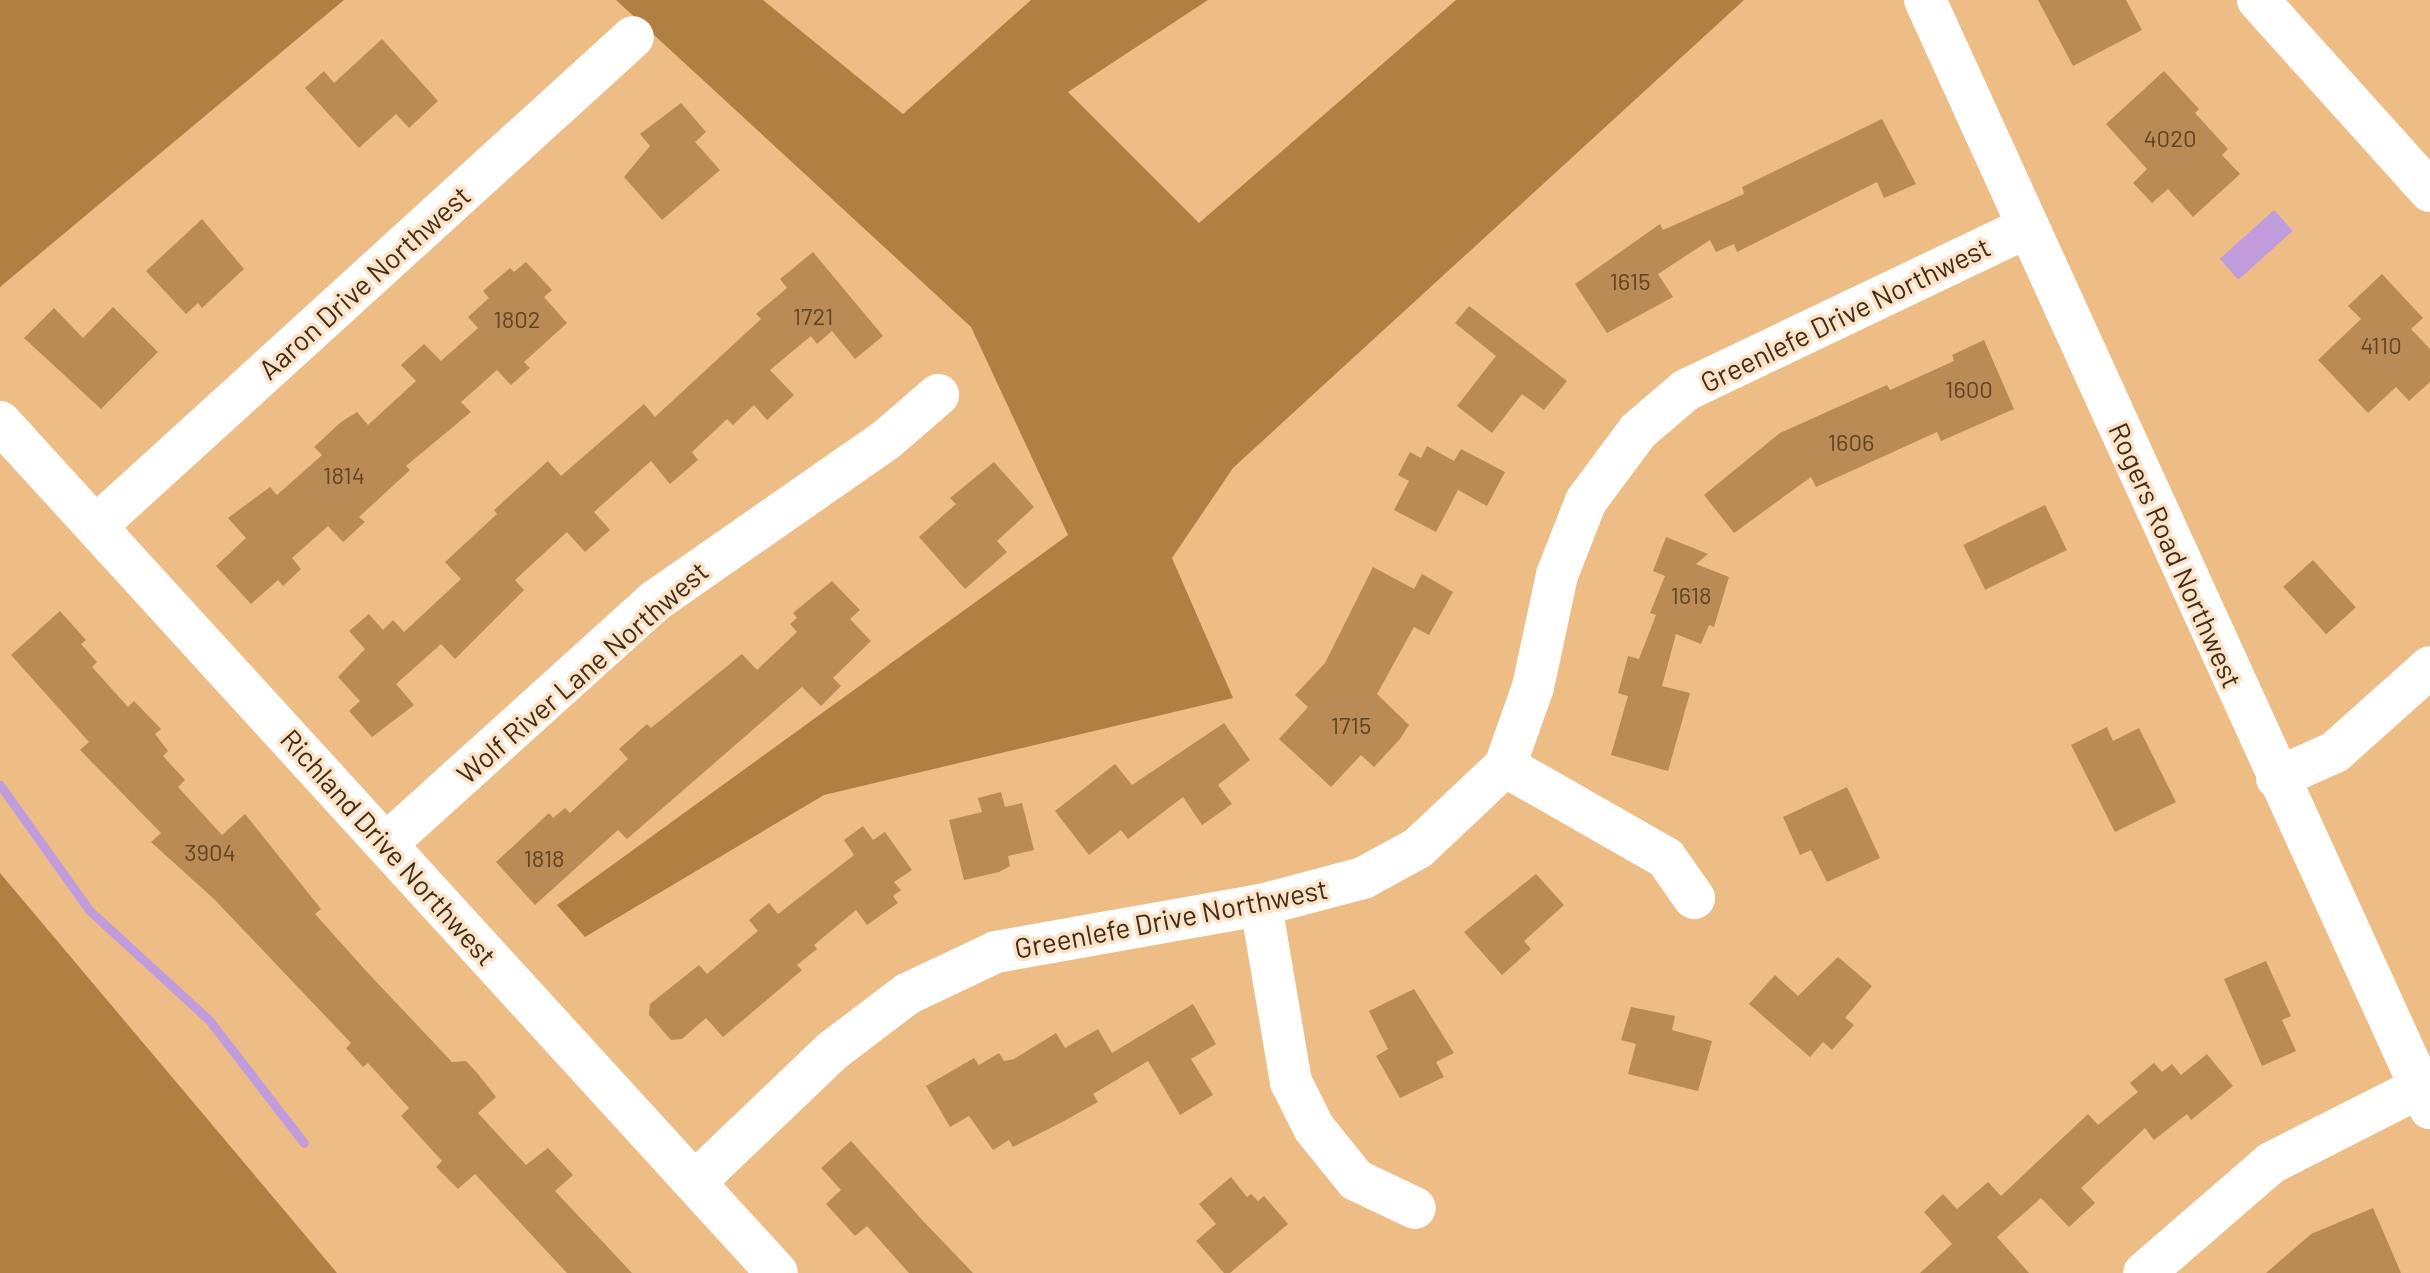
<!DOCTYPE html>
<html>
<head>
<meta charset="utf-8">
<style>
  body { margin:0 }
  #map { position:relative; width:2430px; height:1273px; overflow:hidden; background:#eebd86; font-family:Barlow,sans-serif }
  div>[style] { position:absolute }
  .forest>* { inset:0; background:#b27f43 }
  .water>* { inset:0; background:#c09cdd; transform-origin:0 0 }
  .stream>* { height:9px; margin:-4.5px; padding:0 4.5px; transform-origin:4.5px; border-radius:4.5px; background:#c09cdd }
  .building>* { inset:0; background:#ba8b55; transform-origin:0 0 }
  .minor>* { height:42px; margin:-21px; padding:0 21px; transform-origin:21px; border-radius:21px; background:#fff }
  span { translate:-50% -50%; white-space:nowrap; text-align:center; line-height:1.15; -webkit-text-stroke:7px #fce3c8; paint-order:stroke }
  .number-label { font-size:24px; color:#5f4426 }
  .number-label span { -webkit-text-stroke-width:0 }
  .street-label { font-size:28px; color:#412d17 }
</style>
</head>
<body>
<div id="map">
  <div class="forest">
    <div style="clip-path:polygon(0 0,344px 0,0 287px)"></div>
    <div style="clip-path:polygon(616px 0,763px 0,903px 114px,1031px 0,1208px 0,1068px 92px,1199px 223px,1456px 0,1744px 0,1233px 468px,1172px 558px,1233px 698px,824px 795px,585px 937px,557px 905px,1068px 535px,971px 327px)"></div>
    <div style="clip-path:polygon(0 873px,337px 1273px,0 1273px)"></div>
  </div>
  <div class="water">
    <div style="left:2274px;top:210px;width:28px;height:73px;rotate:48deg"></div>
  </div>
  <div class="stream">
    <div style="left:0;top:785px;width:153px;rotate:54.5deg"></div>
    <div style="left:89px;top:910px;width:163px;rotate:42.5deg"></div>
    <div style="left:209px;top:1020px;width:155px;rotate:52.3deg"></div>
  </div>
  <div class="building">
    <div style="clip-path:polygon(2038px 0,2126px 0,2142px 30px,2073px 66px)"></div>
    <div style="clip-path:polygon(382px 39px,438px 101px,409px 128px,396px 114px,359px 148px,305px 88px,324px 71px,334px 83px)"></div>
    <div style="clip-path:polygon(2164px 71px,2199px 109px,2195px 113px,2228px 149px,2222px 155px,2240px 174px,2193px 217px,2168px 189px,2152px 203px,2133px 183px,2147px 169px,2106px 124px)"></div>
    <div style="clip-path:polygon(681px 103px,706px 132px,695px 142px,720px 170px,662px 220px,624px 177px,650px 146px,640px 134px)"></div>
    <div style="clip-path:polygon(1882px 119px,1916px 184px,1884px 198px,1877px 182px,1737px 252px,1734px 244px,1716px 252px,1710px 240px,1658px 274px,1673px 297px,1607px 333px,1575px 284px,1660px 224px,1663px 230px,1744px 194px,1742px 187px)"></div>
    <div style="clip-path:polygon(202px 219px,244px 269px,202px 308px,198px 303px,186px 314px,146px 271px)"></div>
    <div style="clip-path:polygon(813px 252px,883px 336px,855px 359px,832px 331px,817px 344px,811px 336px,770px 370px,794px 395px,767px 420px,754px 405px,733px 425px,727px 419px,692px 452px,698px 460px,670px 484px,651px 461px,594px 512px,610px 530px,585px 552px,567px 532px,515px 580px,524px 590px,455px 659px,441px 644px,396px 684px,414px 705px,372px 737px,349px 711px,360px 701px,338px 677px,365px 649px,349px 631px,369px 614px,383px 630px,393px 620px,404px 632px,461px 579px,445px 562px,497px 514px,494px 510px,548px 461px,561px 476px,644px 404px,655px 417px,761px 319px,756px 314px,787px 288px,780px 279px)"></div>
    <div style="clip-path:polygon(526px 262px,552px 290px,544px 297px,567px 323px,524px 362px,530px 368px,511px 385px,497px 370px,461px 402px,471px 412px,406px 466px,410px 470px,359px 517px,365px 522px,343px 542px,328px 526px,292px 558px,301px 569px,283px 586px,278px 580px,251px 604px,216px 566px,246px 538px,228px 518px,270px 487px,277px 495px,322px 455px,314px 447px,341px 422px,357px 412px,368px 425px,416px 381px,401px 365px,424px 344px,441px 361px,478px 328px,468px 317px,489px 298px,483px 291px,510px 268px,514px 272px)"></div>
    <div style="clip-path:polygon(2382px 274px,2423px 318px,2411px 329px,2430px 349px,2430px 382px,2409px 401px,2396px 387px,2368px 413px,2318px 360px,2361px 319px,2348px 306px)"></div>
    <div style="clip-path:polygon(1469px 306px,1567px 381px,1544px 410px,1522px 394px,1492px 433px,1457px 406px,1496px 356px,1455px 323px)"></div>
    <div style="clip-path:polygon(113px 307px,158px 352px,101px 409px,24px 338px,54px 308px,83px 338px)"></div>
    <div style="clip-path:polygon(1984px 340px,2014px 409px,1941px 441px,1937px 432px,1816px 487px,1811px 477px,1734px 533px,1704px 495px,1780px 433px,1887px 385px,1890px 390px,1954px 361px,1952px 355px)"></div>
    <div style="clip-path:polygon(1427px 446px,1454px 461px,1461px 449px,1505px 472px,1487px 506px,1458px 490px,1436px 532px,1394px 510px,1409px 481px,1398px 475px,1410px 452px,1421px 458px)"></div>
    <div style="clip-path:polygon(994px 462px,1034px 507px,997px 541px,1007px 552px,965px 589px,919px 537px,956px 504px,950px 498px)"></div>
    <div style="left:2045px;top:505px;width:50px;height:91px;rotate:64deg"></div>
    <div style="clip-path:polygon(1666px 537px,1708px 554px,1696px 564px,1729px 577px,1714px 627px,1709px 625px,1701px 644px,1676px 634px,1662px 686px,1690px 693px,1668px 771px,1611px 755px,1628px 696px,1618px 693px,1628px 656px,1639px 659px,1656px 615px,1650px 613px,1665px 576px,1653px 571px)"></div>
    <div style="left:2313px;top:560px;width:64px;height:40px;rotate:48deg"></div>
    <div style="clip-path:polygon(1373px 567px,1414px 589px,1422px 574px,1453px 592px,1429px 635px,1414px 627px,1377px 694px,1409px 725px,1400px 739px,1374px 767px,1361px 755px,1331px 787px,1279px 739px,1308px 707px,1295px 695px,1325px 663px)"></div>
    <div style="clip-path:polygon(832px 581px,860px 610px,850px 619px,871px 641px,833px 678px,841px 686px,821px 706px,802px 687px,627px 839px,618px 830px,535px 905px,496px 862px,549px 813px,553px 818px,565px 808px,570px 813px,628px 759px,619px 749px,647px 724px,651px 728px,742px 654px,757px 670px,797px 632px,790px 624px,797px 618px,793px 613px)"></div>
    <div style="clip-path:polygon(60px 611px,86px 640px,81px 644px,97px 662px,92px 667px,128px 707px,134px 701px,161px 729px,155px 734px,168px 751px,163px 756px,185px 780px,178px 787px,222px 835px,245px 814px,321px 909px,315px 914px,367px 972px,452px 1062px,466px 1061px,478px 1074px,496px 1097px,478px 1113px,526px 1165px,548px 1148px,573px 1175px,555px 1191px,632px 1273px,567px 1273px,475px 1174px,458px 1189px,436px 1167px,442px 1161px,401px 1116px,409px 1108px,368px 1063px,363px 1067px,346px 1048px,351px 1043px,214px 899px,151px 842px,161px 833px,80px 750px,89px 742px,11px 655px)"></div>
    <div style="clip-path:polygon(1224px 723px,1250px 760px,1218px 785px,1232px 804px,1202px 825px,1183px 797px,1128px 839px,1121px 830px,1089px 855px,1055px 811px,1115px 764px,1132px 785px)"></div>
    <div style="clip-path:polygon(2107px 727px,2113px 741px,2139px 728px,2176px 802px,2115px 832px,2071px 745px)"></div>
    <div style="clip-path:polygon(1847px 787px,1880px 858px,1827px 882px,1811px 850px,1800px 855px,1783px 817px)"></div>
    <div style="clip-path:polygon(1001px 792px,1005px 807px,1022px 803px,1034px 850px,1008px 856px,1010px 866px,999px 872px,964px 880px,949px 820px,982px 812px,978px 798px)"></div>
    <div style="clip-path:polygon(863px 826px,873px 840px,885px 832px,912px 870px,894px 882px,901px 890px,893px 896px,898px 903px,867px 925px,856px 910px,814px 945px,817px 949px,797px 965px,802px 970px,723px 1037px,706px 1018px,682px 1039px,671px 1040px,649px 1015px,650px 1004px,699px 965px,707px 974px,758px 931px,749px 920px,769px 903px,778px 914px,854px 855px,844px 840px)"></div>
    <div style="clip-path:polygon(1536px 874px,1564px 905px,1524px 941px,1531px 949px,1502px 975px,1464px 932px)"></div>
    <div style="clip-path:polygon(1838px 957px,1872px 986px,1845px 1018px,1854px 1025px,1832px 1050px,1823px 1042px,1810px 1057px,1749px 1004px,1775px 975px,1798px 996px)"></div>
    <div style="clip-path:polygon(2266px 961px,2291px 1016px,2282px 1020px,2296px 1051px,2262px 1066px,2224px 979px)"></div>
    <div style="clip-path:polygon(1414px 989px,1454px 1053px,1436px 1062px,1444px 1077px,1400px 1098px,1376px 1056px,1388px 1049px,1369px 1011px)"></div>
    <div style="clip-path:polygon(1193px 1004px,1216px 1044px,1191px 1059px,1213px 1095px,1180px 1115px,1148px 1061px,1093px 1094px,1098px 1102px,1064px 1121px,1013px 1147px,1009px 1140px,993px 1150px,969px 1116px,950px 1127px,926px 1086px,974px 1058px,979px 1065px,999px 1053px,1004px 1061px,1014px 1059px,1056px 1033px,1065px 1048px,1098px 1029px,1112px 1053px)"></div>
    <div style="clip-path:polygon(1631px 1007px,1675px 1016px,1672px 1030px,1712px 1041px,1698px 1091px,1628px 1074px,1636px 1044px,1621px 1040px)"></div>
    <div style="clip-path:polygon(2207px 1054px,2233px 1086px,2191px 1120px,2187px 1114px,2154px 1140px,2145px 1128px,2081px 1188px,2095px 1203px,2069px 1227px,2041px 1198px,1997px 1237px,2029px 1273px,1920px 1273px,1952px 1244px,1924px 1212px,1943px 1194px,1957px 1209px,1988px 1182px,2001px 1196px,2088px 1114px,2098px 1125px,2138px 1092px,2130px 1083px,2154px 1063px,2162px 1072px,2172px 1064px,2181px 1075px)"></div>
    <div style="clip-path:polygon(851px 1141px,924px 1222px,973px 1273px,909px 1273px,867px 1226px,855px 1236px,826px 1204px,841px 1190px,821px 1168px)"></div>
    <div style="clip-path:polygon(1231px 1177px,1247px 1197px,1251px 1194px,1258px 1201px,1264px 1196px,1288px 1224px,1230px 1273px,1224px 1273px,1196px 1241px,1216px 1224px,1199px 1204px)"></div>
    <div style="clip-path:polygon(2373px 1208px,2401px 1273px,2266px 1273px,2311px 1234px)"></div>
  </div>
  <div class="minor">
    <div style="left:1925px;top:0;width:1218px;rotate:65.5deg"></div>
    <div style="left:2258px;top:0;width:257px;rotate:48deg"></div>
    <div style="left:0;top:422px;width:1152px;rotate:47.6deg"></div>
    <div style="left:96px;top:526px;width:726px;rotate:-42.32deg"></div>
    <div style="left:1505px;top:766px;width:185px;rotate:29.7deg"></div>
    <div style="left:1666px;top:858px;width:49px;rotate:55deg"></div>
    <div style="left:2277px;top:778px;width:64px;rotate:-24.1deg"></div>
    <div style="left:2335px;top:752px;width:127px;rotate:-41.8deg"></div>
    <div style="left:386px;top:844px;width:363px;rotate:-42.1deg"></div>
    <div style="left:655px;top:601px;width:282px;rotate:-34.9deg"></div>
    <div style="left:886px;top:440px;width:69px;rotate:-40.9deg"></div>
    <div style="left:1261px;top:905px;width:180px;rotate:80.4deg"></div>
    <div style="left:1291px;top:1082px;width:51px;rotate:63.4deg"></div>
    <div style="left:1314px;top:1128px;width:67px;rotate:51.1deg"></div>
    <div style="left:1356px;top:1180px;width:65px;rotate:25.4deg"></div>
    <div style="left:695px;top:1182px;width:190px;rotate:-43.7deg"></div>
    <div style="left:832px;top:1051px;width:94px;rotate:-37.2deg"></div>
    <div style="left:907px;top:994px;width:98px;rotate:-25.3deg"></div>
    <div style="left:996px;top:952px;width:269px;rotate:-10.1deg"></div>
    <div style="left:1261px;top:905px;width:106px;rotate:-14.8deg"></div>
    <div style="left:1363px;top:878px;width:63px;rotate:-28.6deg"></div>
    <div style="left:1418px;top:848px;width:120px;rotate:-43.3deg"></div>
    <div style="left:1505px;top:766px;width:84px;rotate:-70.5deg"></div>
    <div style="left:1533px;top:687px;width:115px;rotate:-77.9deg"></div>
    <div style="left:1557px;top:575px;width:79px;rotate:-68.6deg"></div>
    <div style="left:1586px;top:501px;width:87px;rotate:-53.4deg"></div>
    <div style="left:1638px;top:431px;width:63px;rotate:-40.5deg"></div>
    <div style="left:1686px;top:390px;width:378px;rotate:-25.5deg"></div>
    <div style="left:2144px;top:1273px;width:168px;rotate:-40.9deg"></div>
    <div style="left:2271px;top:1163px;width:166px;rotate:-26.9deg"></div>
  </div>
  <div class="number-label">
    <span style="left:2170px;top:138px">4020</span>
    <span style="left:1630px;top:281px">1615</span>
    <span style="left:813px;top:316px">1721</span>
    <span style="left:517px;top:319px">1802</span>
    <span style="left:2381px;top:345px">4110</span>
    <span style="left:1969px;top:389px">1600</span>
    <span style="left:1851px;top:442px">1606</span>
    <span style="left:344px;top:475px">1814</span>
    <span style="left:1691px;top:595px">1618</span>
    <span style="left:1351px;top:725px">1715</span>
    <span style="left:210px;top:852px">3904</span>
    <span style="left:544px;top:858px">1818</span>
  </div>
  <div class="street-label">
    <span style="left:364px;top:282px;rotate:-42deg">Aaron Drive Northwest</span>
    <span style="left:1845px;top:314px;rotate:-26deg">Greenlefe Drive Northwest</span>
    <span style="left:2176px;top:555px;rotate:66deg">Rogers Road Northwest</span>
    <span style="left:582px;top:672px;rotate:-41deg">Wolf River Lane Northwest</span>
    <span style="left:389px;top:847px;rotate:48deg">Richland Drive Northwest</span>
    <span style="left:1171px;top:918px;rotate:-11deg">Greenlefe Drive Northwest</span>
  </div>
</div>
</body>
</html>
